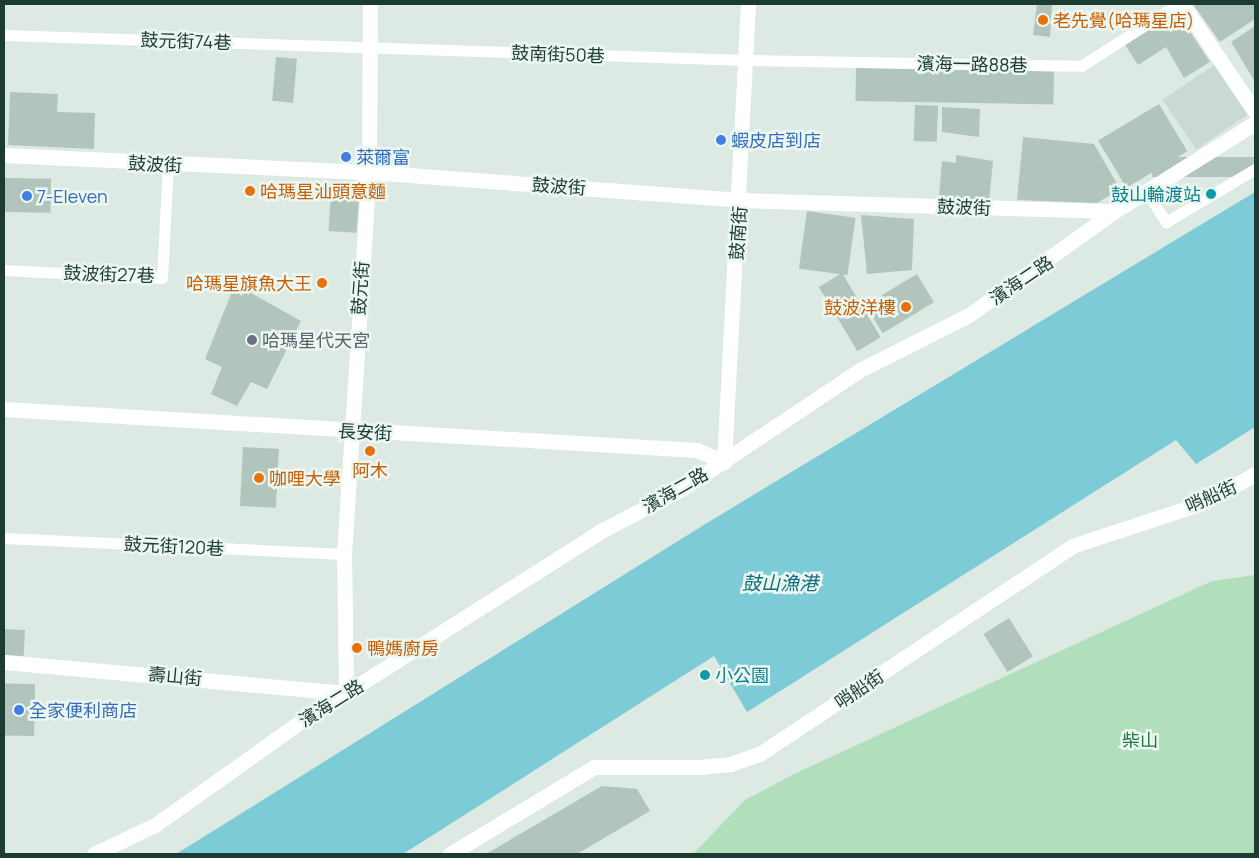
<!DOCTYPE html>
<html>
<head>
<meta charset="utf-8">
<style>
  body { margin:0 }
  #map { position:relative; width:1259px; height:858px; overflow:hidden; background:#dceae3; font-family:Manrope,"Noto Sans TC",sans-serif }
  div>[style] { position:absolute }
  .built>* { inset:0; background:#cadad2; transform-origin:0 0 }
  .green>* { inset:0; background:#b1dfbc }
  .water>* { inset:0; background:#7ccbd7 }
  .building>* { inset:0; background:#b1c5bc; transform-origin:0 0 }
  .service>* { height:11px; margin:-5.5px; padding:0 5.5px; transform-origin:5.5px; border-radius:5.5px; background:#fff }
  .minor>* { height:15px; margin:-7.5px; padding:0 7.5px; transform-origin:7.5px; border-radius:7.5px; background:#fff }
  .dots>* { width:14px; height:14px; translate:-50% -50%; box-sizing:border-box; border:2px solid #ecf7f1; border-radius:50% }
  span { translate:-50% -50%; white-space:nowrap; text-align:center; line-height:1.15; -webkit-text-stroke:5px #ecf7f1; paint-order:stroke }
  .food-label { font-size:18px; color:#c56008 }
  .left { translate:0 -50%; text-align:left }
  .right { translate:-100% -50%; text-align:right }
  .street-label { font-size:18px; color:#1c3b32 }
  .shop-label { font-size:18px; color:#366cbe }
  .culture-label { font-size:18px; color:#0d838f }
  .worship-label { font-size:18px; color:#5b616d }
  .park-label { font-size:18px; color:#227640 }
  .water-label { font-size:19px; color:#106d7d; font-style:italic }
  .frame { position:absolute; inset:0; border:5px solid #1c3b32; pointer-events:none }
</style>
</head>
<body>
<div id="map">
  <div class="built">
    <div style="left:1214px;top:65px;width:60px;height:62px;rotate:56deg"></div>
  </div>
  <div class="green">
    <div style="clip-path:polygon(1255px 575px,1255px 854px,693px 854px,745px 800px,792px 775px,1212px 581px)"></div>
  </div>
  <div class="water">
    <div style="clip-path:polygon(1255px 192px,1255px 427px,1196px 464px,1176px 440px,747px 712px,714px 656px,403px 854px,176px 854px,707px 523px)"></div>
  </div>
  <div class="building">
    <div style="clip-path:polygon(1037px 4px,1052px 4px,1050px 37px,1033px 35px)"></div>
    <div style="clip-path:polygon(1193px 4px,1255px 4px,1255px 19px,1220px 42px)"></div>
    <div style="clip-path:polygon(1175px 9px,1210px 62px,1184px 78px,1166px 47px,1138px 65px,1124px 43px)"></div>
    <div style="clip-path:polygon(1255px 26px,1255px 82px,1231px 42px)"></div>
    <div style="left:276px;top:57px;width:21px;height:44px;rotate:5deg"></div>
    <div style="left:856px;top:68px;width:198px;height:33px;rotate:1deg"></div>
    <div style="clip-path:polygon(10px 92px,58px 94px,57px 112px,95px 113px,94px 149px,8px 145px)"></div>
    <div style="left:1159px;top:104px;width:55px;height:71px;rotate:59deg"></div>
    <div style="left:915px;top:105px;width:23px;height:36px;rotate:2deg"></div>
    <div style="clip-path:polygon(942px 107px,980px 109px,979px 137px,942px 132px)"></div>
    <div style="clip-path:polygon(1023px 137px,1094px 144px,1120px 189px,1097px 203px,1017px 200px)"></div>
    <div style="clip-path:polygon(956px 155px,993px 161px,989px 201px,939px 196px,942px 161px,956px 163px)"></div>
    <div style="left:1255px;top:157px;width:20px;height:103px;rotate:90deg"></div>
    <div style="left:4px;top:178px;width:47px;height:34px;rotate:1deg"></div>
    <div style="left:332px;top:181px;width:28px;height:50px;rotate:4deg"></div>
    <div style="left:807px;top:211px;width:49px;height:58px;rotate:8deg"></div>
    <div style="clip-path:polygon(861px 215px,914px 219px,912px 270px,867px 274px)"></div>
    <div style="left:842px;top:273px;width:75px;height:27px;rotate:59deg"></div>
    <div style="left:917px;top:274px;width:33px;height:60px;rotate:59deg"></div>
    <div style="clip-path:polygon(235px 284px,301px 321px,267px 389px,251px 382px,237px 406px,211px 394px,222px 367px,205px 359px)"></div>
    <div style="left:243px;top:447px;width:36px;height:59px;rotate:3deg"></div>
    <div style="left:1009px;top:618px;width:45px;height:30px;rotate:58deg"></div>
    <div style="left:4px;top:629px;width:21px;height:26px;rotate:3deg"></div>
    <div style="left:35px;top:684px;width:52px;height:31px;rotate:91deg"></div>
    <div style="clip-path:polygon(602px 786px,637px 789px,650px 811px,577px 854px,486px 854px)"></div>
  </div>
  <div class="service">
    <div style="left:4px;top:35px;width:743px;rotate:1.93deg"></div>
    <div style="left:747px;top:60px;width:334px;rotate:1deg"></div>
    <div style="left:1081px;top:66px;width:115px;rotate:-32.6deg"></div>
    <div style="left:1147px;top:192px;width:36px;rotate:58deg"></div>
    <div style="left:1166px;top:222px;width:104px;rotate:-30.8deg"></div>
    <div style="left:4px;top:270px;width:158px;rotate:2.9deg"></div>
    <div style="left:162px;top:278px;width:114px;rotate:-87deg"></div>
    <div style="left:4px;top:538px;width:340px;rotate:2.7deg"></div>
  </div>
  <div class="minor">
    <div style="left:1182px;top:4px;width:130px;rotate:55.9deg"></div>
    <div style="left:4px;top:155px;width:365px;rotate:2.7deg"></div>
    <div style="left:369px;top:172px;width:372px;rotate:4.3deg"></div>
    <div style="left:740px;top:200px;width:375px;rotate:1.7deg"></div>
    <div style="left:4px;top:409px;width:694px;rotate:3.39deg"></div>
    <div style="left:697px;top:450px;width:30px;rotate:24deg"></div>
    <div style="left:724px;top:462px;width:459px;rotate:-87deg"></div>
    <div style="left:4px;top:662px;width:343px;rotate:5.2deg"></div>
    <div style="left:346px;top:693px;width:139px;rotate:-90.8deg"></div>
    <div style="left:344px;top:554px;width:383px;rotate:-86.3deg"></div>
    <div style="left:369px;top:172px;width:168px;rotate:-89.7deg"></div>
    <div style="left:94px;top:854px;width:68px;rotate:-25.4deg"></div>
    <div style="left:155px;top:825px;width:178px;rotate:-35.4deg"></div>
    <div style="left:300px;top:722px;width:354px;rotate:-32.4deg"></div>
    <div style="left:599px;top:532px;width:95px;rotate:-27.6deg"></div>
    <div style="left:683px;top:488px;width:213px;rotate:-33.7deg"></div>
    <div style="left:860px;top:370px;width:122px;rotate:-26.8deg"></div>
    <div style="left:969px;top:315px;width:179px;rotate:-35.5deg"></div>
    <div style="left:1115px;top:211px;width:165px;rotate:-32.2deg"></div>
    <div style="left:450px;top:854px;width:168px;rotate:-31.1deg"></div>
    <div style="left:594px;top:767px;width:107px"></div>
    <div style="left:701px;top:767px;width:30px;rotate:-6deg"></div>
    <div style="left:731px;top:764px;width:32px;rotate:-20deg"></div>
    <div style="left:761px;top:753px;width:374px;rotate:-33.6deg"></div>
    <div style="left:1072px;top:546px;width:135px;rotate:-18.2deg"></div>
    <div style="left:1200px;top:504px;width:63px;rotate:-28.6deg"></div>
  </div>
  <div class="dots">
    <div style="left:1043px;top:20px;background:#e8710a"></div>
    <div style="left:721px;top:140px;background:#3f7fe0"></div>
    <div style="left:346px;top:157px;background:#3f7fe0"></div>
    <div style="left:250px;top:191px;background:#e8710a"></div>
    <div style="left:1211px;top:194px;background:#0f9aa8"></div>
    <div style="left:27px;top:196px;background:#3f7fe0"></div>
    <div style="left:322px;top:283px;background:#e8710a"></div>
    <div style="left:906px;top:307px;background:#e8710a"></div>
    <div style="left:252px;top:340px;background:#6b7280"></div>
    <div style="left:370px;top:451px;background:#e8710a"></div>
    <div style="left:259px;top:478px;background:#e8710a"></div>
    <div style="left:357px;top:648px;background:#e8710a"></div>
    <div style="left:705px;top:675px;background:#0f9aa8"></div>
    <div style="left:19px;top:710px;background:#3f7fe0"></div>
  </div>
  <div class="food-label">
    <span class="left" style="left:1053px;top:20px">老先覺(哈瑪星店)</span>
    <span class="left" style="left:260px;top:191px">哈瑪星汕頭意麵</span>
    <span class="right" style="left:312px;top:283px">哈瑪星旗魚大王</span>
    <span class="right" style="left:896px;top:307px">鼓波洋樓</span>
    <span style="left:370px;top:470px">阿木</span>
    <span class="left" style="left:269px;top:478px">咖哩大學</span>
    <span class="left" style="left:367px;top:648px">鴨媽廚房</span>
  </div>
  <div class="street-label">
    <span style="left:186px;top:41px;rotate:2deg">鼓元街74巷</span>
    <span style="left:558px;top:54px;rotate:2deg">鼓南街50巷</span>
    <span style="left:972px;top:64px;rotate:1deg">濱海一路88巷</span>
    <span style="left:155px;top:164px;rotate:3deg">鼓波街</span>
    <span style="left:559px;top:186px;rotate:4deg">鼓波街</span>
    <span style="left:964px;top:207px;rotate:2deg">鼓波街</span>
    <span style="left:738px;top:233px;rotate:-86deg">鼓南街</span>
    <span style="left:109px;top:274px;rotate:2deg">鼓波街27巷</span>
    <span style="left:1021px;top:280px;rotate:-34deg">濱海二路</span>
    <span style="left:360px;top:288px;rotate:-86deg">鼓元街</span>
    <span style="left:365px;top:432px;rotate:3deg">長安街</span>
    <span style="left:675px;top:490px;rotate:-30deg">濱海二路</span>
    <span style="left:1211px;top:496px;rotate:-24deg">哨船街</span>
    <span style="left:174px;top:546px;rotate:3deg">鼓元街120巷</span>
    <span style="left:175px;top:676px;rotate:5deg">壽山街</span>
    <span style="left:859px;top:689px;rotate:-34deg">哨船街</span>
    <span style="left:331px;top:703px;rotate:-32deg">濱海二路</span>
  </div>
  <div class="shop-label">
    <span class="left" style="left:731px;top:140px">蝦皮店到店</span>
    <span class="left" style="left:356px;top:157px">萊爾富</span>
    <span class="left" style="left:37px;top:196px">7-Eleven</span>
    <span class="left" style="left:29px;top:710px">全家便利商店</span>
  </div>
  <div class="culture-label">
    <span class="right" style="left:1201px;top:194px">鼓山輪渡站</span>
    <span class="left" style="left:715px;top:675px">小公園</span>
  </div>
  <div class="worship-label">
    <span class="left" style="left:262px;top:340px">哈瑪星代天宮</span>
  </div>
  <div class="park-label">
    <span style="left:1140px;top:740px">柴山</span>
  </div>
  <div class="water-label">
    <span style="left:780px;top:584px">鼓山漁港</span>
  </div>
  <div class="frame"></div>
</div>
</body>
</html>
